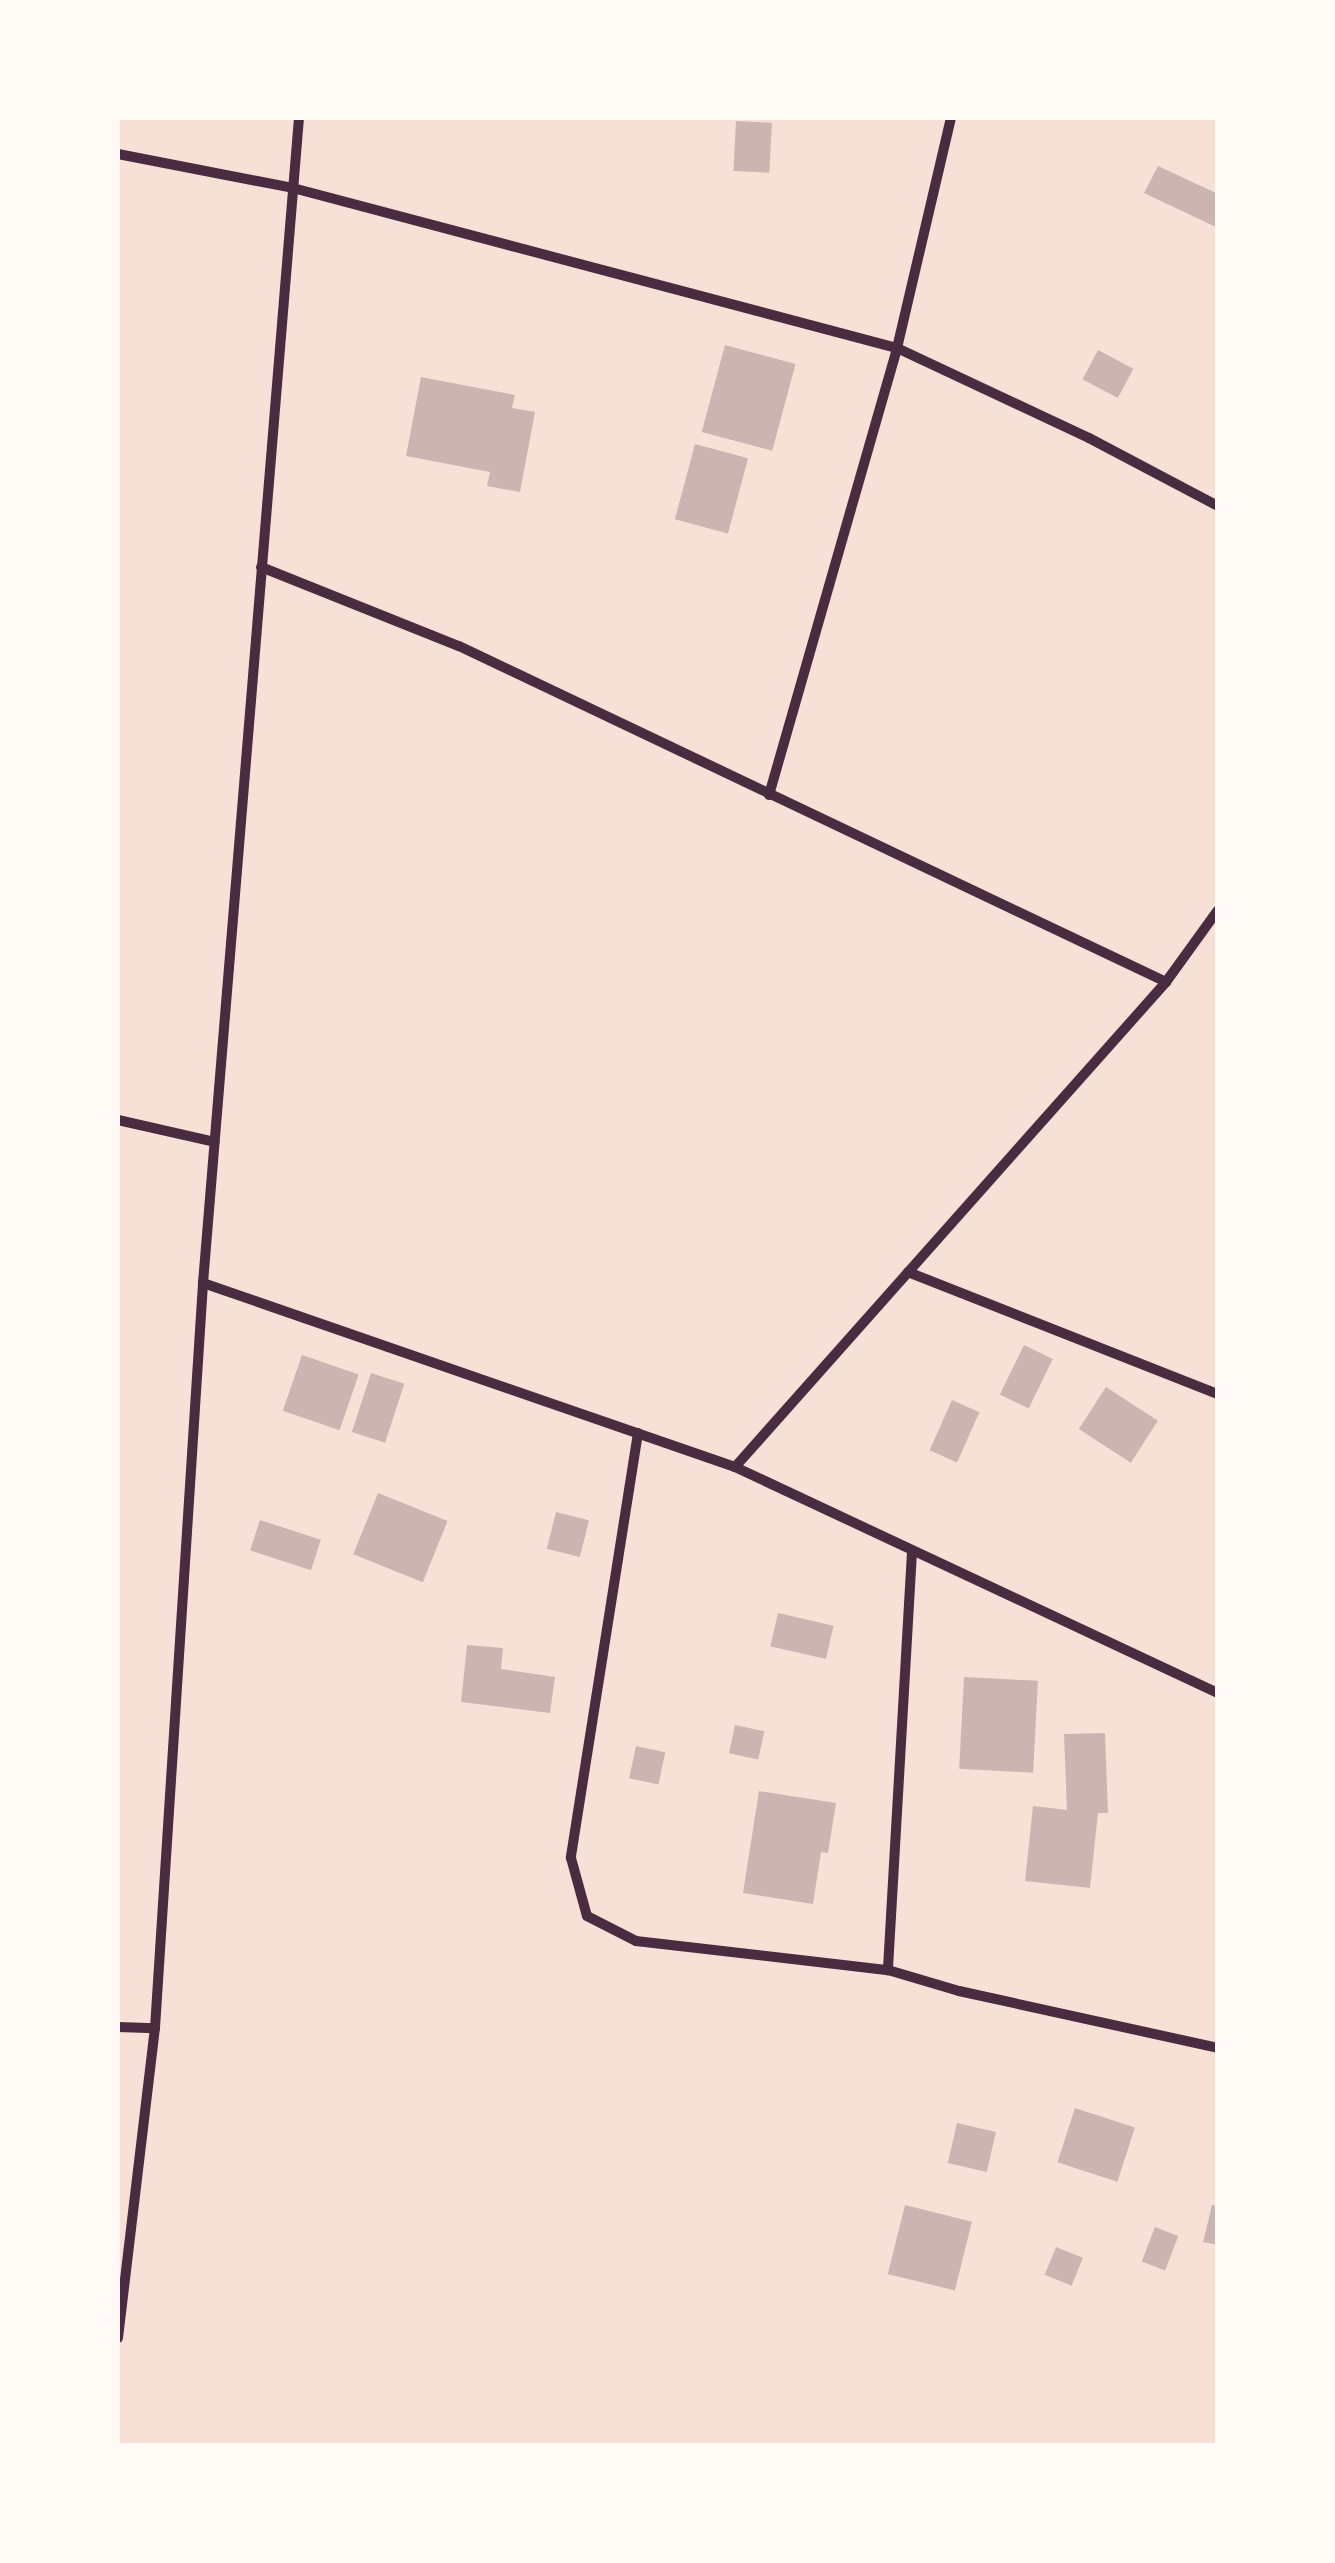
<!DOCTYPE html>
<html>
<head>
<meta charset="utf-8">
<style>
  body { margin:0 }
  #map { position:relative; width:1335px; height:2563px; overflow:hidden; background:#f7e1d7; font-family:"PT Sans",sans-serif }
  div>[style] { position:absolute }
  .building>* { inset:0; background:#ccb4b1; transform-origin:0 0 }
  .minor>* { height:10px; margin:-5px; padding:0 5px; transform-origin:5px; border-radius:5px; background:#4a2c40 }
  span { translate:-50% -50%; white-space:nowrap; text-align:center; line-height:1.15; -webkit-text-stroke:8px #fffaf5; paint-order:stroke }
  .frame { position:absolute; inset:0; border:120px solid #fffaf5; pointer-events:none }
</style>
</head>
<body>
<div id="map">
  <div class="building">
    <div style="left:736px;top:121px;width:36px;height:50px;rotate:3deg"></div>
    <div style="clip-path:polygon(1158px 166px,1218px 194px,1218px 228px,1144px 193px)"></div>
    <div style="left:725px;top:345px;width:73px;height:90px;rotate:15deg"></div>
    <div style="left:1098px;top:350px;width:40px;height:33px;rotate:28deg"></div>
    <div style="clip-path:polygon(421px 377px,515px 395px,512px 408px,535px 412px,520px 492px,487px 486px,490px 472px,406px 456px)"></div>
    <div style="left:695px;top:444px;width:55px;height:78px;rotate:15deg"></div>
    <div style="left:1024px;top:1345px;width:32px;height:55px;rotate:26deg"></div>
    <div style="left:302px;top:1355px;width:60px;height:59px;rotate:19deg"></div>
    <div style="left:371px;top:1373px;width:35px;height:62px;rotate:18deg"></div>
    <div style="left:1106px;top:1387px;width:62px;height:50px;rotate:33deg"></div>
    <div style="left:952px;top:1400px;width:30px;height:55px;rotate:24deg"></div>
    <div style="left:378px;top:1493px;width:75px;height:66px;rotate:22deg"></div>
    <div style="left:556px;top:1512px;width:34px;height:38px;rotate:14deg"></div>
    <div style="left:260px;top:1520px;width:64px;height:32px;rotate:18deg"></div>
    <div style="left:778px;top:1613px;width:57px;height:34px;rotate:13deg"></div>
    <div style="clip-path:polygon(467px 1645px,503px 1648px,501px 1669px,555px 1677px,550px 1713px,461px 1702px)"></div>
    <div style="left:964px;top:1677px;width:74px;height:92px;rotate:3deg"></div>
    <div style="left:735px;top:1725px;width:30px;height:29px;rotate:12deg"></div>
    <div style="clip-path:polygon(1105px 1733px,1108px 1813px,1098px 1813px,1090px 1888px,1025px 1881px,1033px 1806px,1067px 1810px,1064px 1734px)"></div>
    <div style="left:636px;top:1746px;width:30px;height:33px;rotate:12deg"></div>
    <div style="clip-path:polygon(759px 1791px,836px 1803px,828px 1853px,821px 1852px,813px 1904px,743px 1893px)"></div>
    <div style="left:1075px;top:2108px;width:63px;height:57px;rotate:18deg"></div>
    <div style="left:957px;top:2123px;width:40px;height:41px;rotate:13deg"></div>
    <div style="left:905px;top:2205px;width:69px;height:71px;rotate:14deg"></div>
    <div style="clip-path:polygon(1212px 2205px,1218px 2206px,1218px 2245px,1203px 2242px)"></div>
    <div style="left:1155px;top:2227px;width:25px;height:37px;rotate:21deg"></div>
    <div style="left:1056px;top:2247px;width:29px;height:30px;rotate:22deg"></div>
  </div>
  <div class="minor">
    <div style="left:118px;top:154px;width:178px;rotate:11deg"></div>
    <div style="left:293px;top:188px;width:625px;rotate:14.84deg"></div>
    <div style="left:897px;top:348px;width:212px;rotate:25.1deg"></div>
    <div style="left:1089px;top:438px;width:146px;rotate:27.8deg"></div>
    <div style="left:261px;top:567px;width:213px;rotate:21.8deg"></div>
    <div style="left:459px;top:646px;width:783px;rotate:25.42deg"></div>
    <div style="left:769px;top:795px;width:465px;rotate:-74deg"></div>
    <div style="left:897px;top:348px;width:236px;rotate:-76.8deg"></div>
    <div style="left:118px;top:1120px;width:99px;rotate:12.8deg"></div>
    <div style="left:908px;top:1272px;width:333px;rotate:21.5deg"></div>
    <div style="left:203px;top:1283px;width:563px;rotate:19.08deg"></div>
    <div style="left:735px;top:1467px;width:533px;rotate:25.08deg"></div>
    <div style="left:638px;top:1433px;width:430px;rotate:99deg"></div>
    <div style="left:571px;top:1858px;width:60px;rotate:74.6deg"></div>
    <div style="left:587px;top:1916px;width:55px;rotate:27deg"></div>
    <div style="left:636px;top:1941px;width:254px;rotate:6.6deg"></div>
    <div style="left:735px;top:1467px;width:649px;rotate:-48.37deg"></div>
    <div style="left:1166px;top:982px;width:89px;rotate:-54.2deg"></div>
    <div style="left:912px;top:1552px;width:419px;rotate:93.3deg"></div>
    <div style="left:888px;top:1970px;width:74px;rotate:16.5deg"></div>
    <div style="left:959px;top:1991px;width:265px;rotate:12.4deg"></div>
    <div style="left:118px;top:2027px;width:37px;rotate:2deg"></div>
    <div style="left:118px;top:2338px;width:312px;rotate:-83.2deg"></div>
    <div style="left:155px;top:2028px;width:747px;rotate:-86.31deg"></div>
    <div style="left:203px;top:1283px;width:1169px;rotate:-85.29deg"></div>
  </div>
  <div class="frame"></div>
</div>
</body>
</html>
